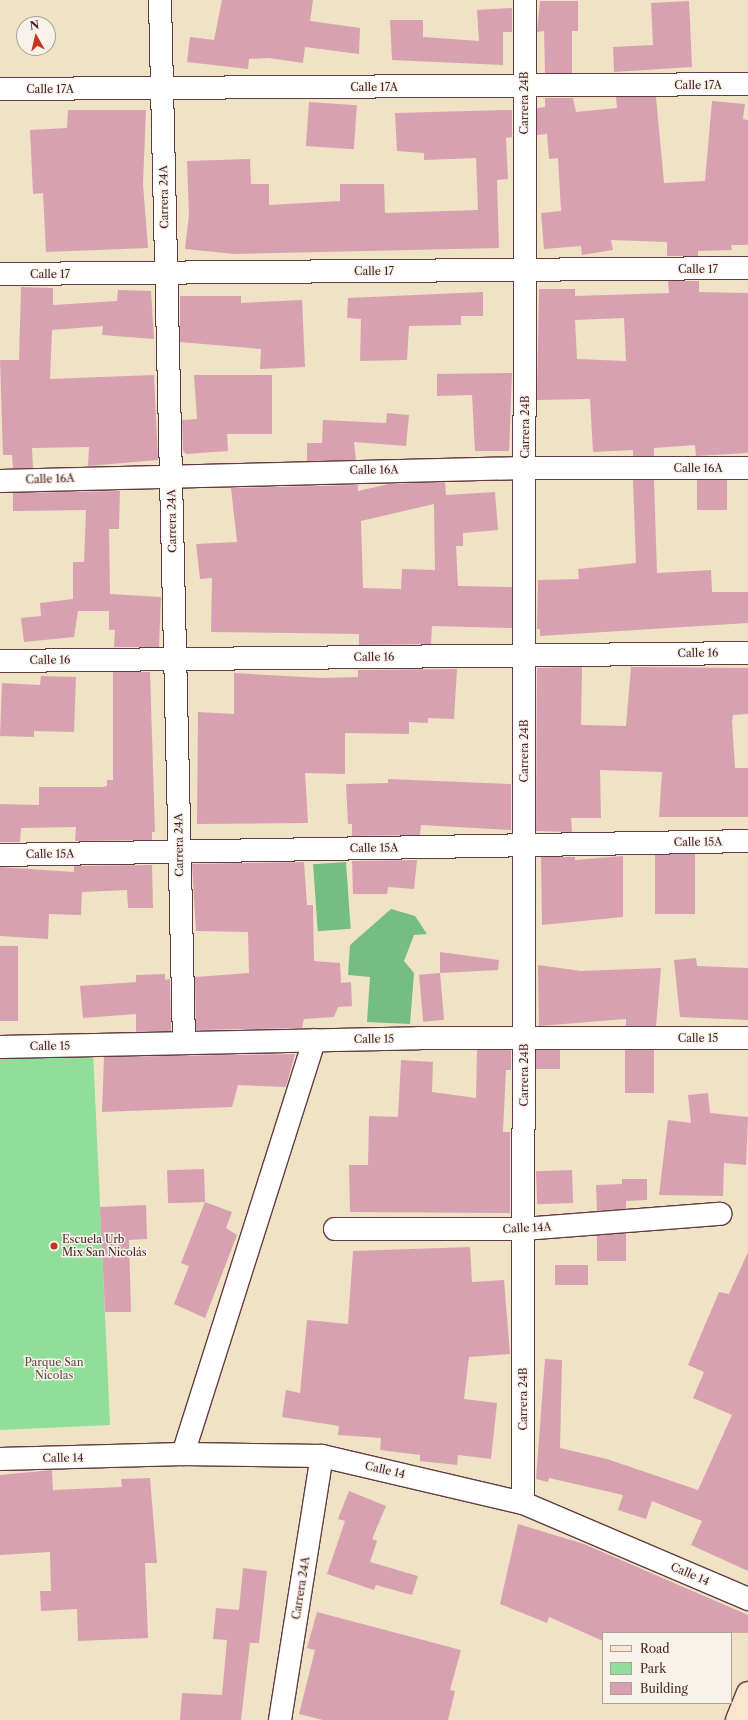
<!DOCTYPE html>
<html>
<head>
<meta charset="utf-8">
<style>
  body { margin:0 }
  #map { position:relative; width:748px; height:1720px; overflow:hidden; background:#f0e2c4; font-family:"Libre Caslon Text",serif }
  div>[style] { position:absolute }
  .green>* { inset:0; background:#91de9b }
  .forest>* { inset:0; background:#74bd83; transform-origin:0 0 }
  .building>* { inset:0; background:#d8a1b1; transform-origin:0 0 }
  .roads { filter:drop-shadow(1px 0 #633c42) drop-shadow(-1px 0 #633c42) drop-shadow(0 1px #633c42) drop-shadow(0 -1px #633c42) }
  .minor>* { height:22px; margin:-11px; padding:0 11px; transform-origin:11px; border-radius:11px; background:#fff }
  .secondary>* { height:22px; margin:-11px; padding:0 11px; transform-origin:11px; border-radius:11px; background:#fce5cf }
  .dots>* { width:11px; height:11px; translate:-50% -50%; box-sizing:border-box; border:2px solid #f7f3e8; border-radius:50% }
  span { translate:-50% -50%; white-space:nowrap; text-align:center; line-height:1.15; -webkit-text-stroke:3px #f7f3e8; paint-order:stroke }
  .street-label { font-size:11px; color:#4a1f2b }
  .poi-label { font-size:11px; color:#4a1f2b }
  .left { translate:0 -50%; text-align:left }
  .park-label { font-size:11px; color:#5c4f47 }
  .legend { position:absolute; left:602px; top:1632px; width:130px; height:72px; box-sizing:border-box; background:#f7f3e8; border:1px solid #b29e9c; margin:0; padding:5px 7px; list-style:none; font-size:12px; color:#4a1f2b }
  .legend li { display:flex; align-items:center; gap:8px; height:20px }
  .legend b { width:20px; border:1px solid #b29e9c }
  .north { position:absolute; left:16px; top:16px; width:40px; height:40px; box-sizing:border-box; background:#f7f3e8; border:1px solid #b29e9c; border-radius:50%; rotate:352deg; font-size:11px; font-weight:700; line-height:16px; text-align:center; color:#4a1f2b }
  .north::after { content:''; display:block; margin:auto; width:14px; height:18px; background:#c8321e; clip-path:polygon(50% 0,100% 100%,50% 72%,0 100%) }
</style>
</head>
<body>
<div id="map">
  <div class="green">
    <div style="clip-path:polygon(93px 1051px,110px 1425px,0 1430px,0 1055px)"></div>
  </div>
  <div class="forest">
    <div style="left:346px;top:862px;width:67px;height:33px;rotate:86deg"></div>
    <div style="clip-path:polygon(391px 909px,415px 916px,427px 934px,414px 935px,404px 961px,414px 973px,410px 1024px,367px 1022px,370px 977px,348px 975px,350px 945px)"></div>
  </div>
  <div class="building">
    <div style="clip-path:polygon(222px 0,313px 0,310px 21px,360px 28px,359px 54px,305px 47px,303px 63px,269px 58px,249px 59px,248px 69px,187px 62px,190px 37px,214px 40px)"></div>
    <div style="clip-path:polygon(540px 1px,578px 1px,578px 31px,572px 31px,572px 73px,545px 73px,544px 31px,537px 32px)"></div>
    <div style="clip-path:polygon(689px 1px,692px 67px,614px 72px,613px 47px,653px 45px,651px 3px)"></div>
    <div style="clip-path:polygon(512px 8px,512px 32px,503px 32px,503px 65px,392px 60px,390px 20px,423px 20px,423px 37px,479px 41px,477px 10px)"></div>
    <div style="clip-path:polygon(616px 97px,656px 97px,664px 183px,705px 181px,712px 101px,745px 104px,743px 119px,748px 120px,748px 245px,731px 245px,732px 250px,698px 251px,698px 256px,667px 256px,667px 242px,611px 240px,613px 250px,582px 255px,581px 246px,544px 249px,541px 213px,561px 211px,558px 158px,549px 159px,547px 134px,537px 135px,537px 108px,545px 107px,545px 98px,573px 98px,576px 112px,617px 108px)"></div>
    <div style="left:309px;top:102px;width:48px;height:44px;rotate:4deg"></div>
    <div style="clip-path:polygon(68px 110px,146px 110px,143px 184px,148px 248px,46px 252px,43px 193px,33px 194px,30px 130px,67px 128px)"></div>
    <div style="clip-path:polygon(505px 110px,512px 110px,512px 137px,506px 138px,508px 179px,497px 180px,499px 248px,235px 254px,185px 249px,189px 215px,187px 161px,250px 159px,251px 184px,269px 184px,269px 205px,340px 201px,340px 184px,384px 184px,385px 213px,478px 210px,476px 158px,424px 160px,424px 153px,397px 151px,395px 113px)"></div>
    <div style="clip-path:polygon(evenodd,668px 281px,699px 281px,699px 292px,748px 293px,748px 453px,696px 456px,695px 445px,654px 448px,654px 456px,633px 456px,633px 450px,593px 452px,590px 399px,537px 400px,539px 289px,575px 289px,575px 296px,669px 293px,668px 281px,624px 318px,626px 361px,577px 359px,575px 320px,624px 318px)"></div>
    <div style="clip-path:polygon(21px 287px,53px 288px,53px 305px,117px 301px,118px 290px,151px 291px,154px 339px,102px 335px,103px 326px,52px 330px,50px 379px,154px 375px,158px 460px,88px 466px,89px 447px,32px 448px,33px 468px,13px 468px,12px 455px,3px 455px,0 360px,19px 360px)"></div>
    <div style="clip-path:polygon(483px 292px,483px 316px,461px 316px,461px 325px,409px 326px,407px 360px,360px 361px,361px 319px,347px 318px,348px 298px)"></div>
    <div style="clip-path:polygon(180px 296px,241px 296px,241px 303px,302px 300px,305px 367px,260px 369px,261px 349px,180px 342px)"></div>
    <div style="clip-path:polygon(512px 373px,509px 451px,475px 451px,472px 395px,437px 396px,437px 374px)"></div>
    <div style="clip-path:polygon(194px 375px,272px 375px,272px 434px,227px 434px,228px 451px,186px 454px,183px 451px,182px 420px,197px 419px)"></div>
    <div style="clip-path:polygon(387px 413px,409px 415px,406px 446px,354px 442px,356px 460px,307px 461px,307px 443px,322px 443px,323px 420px,386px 423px)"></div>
    <div style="clip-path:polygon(633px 480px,654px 480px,657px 573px,711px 570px,712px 592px,748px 592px,748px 623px,540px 636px,540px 629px,537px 629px,538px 580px,579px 579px,578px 569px,636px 563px)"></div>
    <div style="left:697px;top:480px;width:30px;height:30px"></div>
    <div style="clip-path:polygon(evenodd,445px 482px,446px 495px,495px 492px,498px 530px,463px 533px,463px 546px,456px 546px,458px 586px,512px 587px,512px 628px,432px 626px,431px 644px,359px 645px,359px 634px,211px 632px,212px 578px,200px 579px,196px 544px,237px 542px,231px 488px,358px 485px,358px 491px,389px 484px,445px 482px,434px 504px,435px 570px,402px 569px,401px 589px,363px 588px,361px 521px,434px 504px)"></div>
    <div style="clip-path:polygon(120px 491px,119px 529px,109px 529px,110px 594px,161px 597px,159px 647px,114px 647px,115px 630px,109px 630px,109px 611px,78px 611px,74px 637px,24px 642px,21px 618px,41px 616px,40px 603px,73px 599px,73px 562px,84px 562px,86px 510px,13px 511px,13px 493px)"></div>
    <div style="clip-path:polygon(582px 667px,581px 725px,626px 726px,631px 667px,748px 668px,748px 714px,733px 715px,732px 721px,735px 768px,748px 768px,748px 817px,659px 817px,662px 772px,600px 770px,601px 818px,571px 818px,572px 832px,536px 831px,537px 668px)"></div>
    <div style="clip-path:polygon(457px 669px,454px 719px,428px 718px,428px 723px,409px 722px,409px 734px,345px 733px,345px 774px,305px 773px,308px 823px,197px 824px,198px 712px,234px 714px,234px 673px,322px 678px,358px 677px,358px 670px)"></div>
    <div style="clip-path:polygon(113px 672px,150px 672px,155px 832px,152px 832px,152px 840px,75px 841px,76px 827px,21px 828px,20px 842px,0 842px,0 804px,39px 805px,39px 787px,102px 787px,107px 786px,107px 780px,113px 780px)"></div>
    <div style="clip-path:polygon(41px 676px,76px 677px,74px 732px,34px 731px,34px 737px,0 736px,2px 683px,40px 685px)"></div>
    <div style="clip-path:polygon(388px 779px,511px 784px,511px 830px,421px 825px,420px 835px,352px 836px,352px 824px,348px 824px,346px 784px,388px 783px)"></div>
    <div style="left:695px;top:854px;width:60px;height:40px;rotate:90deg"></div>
    <div style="clip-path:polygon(623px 856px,623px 917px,542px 925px,541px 857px,575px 857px,575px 860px)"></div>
    <div style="clip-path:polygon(417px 860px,414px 889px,388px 887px,387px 894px,353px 894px,352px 861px)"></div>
    <div style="clip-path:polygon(304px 862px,307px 905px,313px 905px,314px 961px,340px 963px,341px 983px,351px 982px,352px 1006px,338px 1007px,334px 1017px,304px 1019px,302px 1028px,196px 1030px,195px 977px,249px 973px,248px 932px,196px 931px,192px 864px)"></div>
    <div style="clip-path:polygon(152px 865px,153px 908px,128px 908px,127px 890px,82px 892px,81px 915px,49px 914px,48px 939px,0 936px,0 867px,74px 872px,74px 866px)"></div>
    <div style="left:0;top:946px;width:18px;height:75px"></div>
    <div style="clip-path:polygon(440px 952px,499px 960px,498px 970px,440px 973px)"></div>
    <div style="clip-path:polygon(696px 958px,697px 966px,748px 968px,748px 1020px,680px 1017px,674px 960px)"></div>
    <div style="clip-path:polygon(538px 965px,581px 971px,661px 968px,656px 1026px,626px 1026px,626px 1019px,539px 1026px)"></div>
    <div style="left:440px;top:973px;width:47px;height:21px;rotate:85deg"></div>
    <div style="clip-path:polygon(165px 974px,165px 980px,170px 979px,171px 1031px,136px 1032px,136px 1014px,83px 1018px,80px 986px,136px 982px,136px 975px)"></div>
    <div style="clip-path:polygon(477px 1050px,511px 1050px,511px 1070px,506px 1070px,503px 1132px,510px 1132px,510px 1213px,350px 1212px,349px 1165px,368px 1165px,369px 1116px,398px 1117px,401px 1060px,433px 1062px,432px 1092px,476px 1098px)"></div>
    <div style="left:536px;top:1050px;width:24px;height:19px"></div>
    <div style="left:625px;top:1050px;width:29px;height:43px"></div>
    <div style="clip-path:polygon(295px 1054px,286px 1087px,238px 1085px,232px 1107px,102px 1112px,104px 1057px)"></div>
    <div style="clip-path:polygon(708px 1093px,710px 1113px,748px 1117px,746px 1165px,724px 1163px,723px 1196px,659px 1195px,668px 1120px,691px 1123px,688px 1095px)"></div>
    <div style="left:204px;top:1169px;width:33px;height:37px;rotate:88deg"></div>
    <div style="left:572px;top:1170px;width:33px;height:36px;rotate:88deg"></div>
    <div style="clip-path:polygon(622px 1179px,647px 1179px,647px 1200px,626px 1201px,626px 1209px,597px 1211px,596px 1185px,622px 1184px)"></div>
    <div style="clip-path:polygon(205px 1202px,232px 1212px,226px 1228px,237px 1235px,205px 1318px,174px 1304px,189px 1266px,181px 1263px)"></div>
    <div style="clip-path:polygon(146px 1205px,147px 1239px,129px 1240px,131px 1312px,105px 1312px,100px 1207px)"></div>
    <div style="left:626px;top:1234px;width:27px;height:29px;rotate:90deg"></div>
    <div style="clip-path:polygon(470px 1247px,472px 1282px,504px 1280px,510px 1354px,469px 1357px,464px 1399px,497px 1403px,491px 1459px,458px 1455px,457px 1465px,420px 1461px,420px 1455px,380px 1450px,381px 1438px,338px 1435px,339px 1426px,282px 1417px,286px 1390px,300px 1393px,307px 1320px,348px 1324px,353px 1251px)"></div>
    <div style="clip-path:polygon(748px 1252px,748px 1571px,691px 1545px,702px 1521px,652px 1501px,646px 1519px,618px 1510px,623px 1495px,549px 1478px,548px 1482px,536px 1479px,545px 1359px,562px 1360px,560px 1448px,607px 1459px,698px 1490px,732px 1415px,693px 1398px,704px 1372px,688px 1365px,719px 1292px,729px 1294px)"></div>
    <div style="left:555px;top:1265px;width:33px;height:20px"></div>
    <div style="clip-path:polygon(52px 1470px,53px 1490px,122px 1487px,121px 1479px,150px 1478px,157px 1563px,145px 1563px,148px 1638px,78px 1641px,77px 1609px,41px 1611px,40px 1591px,51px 1591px,50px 1552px,0 1555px,0 1475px)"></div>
    <div style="clip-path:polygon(349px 1491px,386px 1506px,372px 1539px,377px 1541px,370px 1562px,418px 1576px,412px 1595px,376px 1585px,374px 1590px,327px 1574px,345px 1521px,338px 1519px)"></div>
    <div style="clip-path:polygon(518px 1524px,584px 1544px,748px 1615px,748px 1633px,603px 1633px,603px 1641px,549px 1617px,547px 1623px,500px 1604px)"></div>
    <div style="clip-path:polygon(243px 1568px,267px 1571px,259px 1643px,250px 1643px,241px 1720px,180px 1720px,182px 1693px,222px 1695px,227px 1640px,213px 1639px,216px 1608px,239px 1610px)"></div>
    <div style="clip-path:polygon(317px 1612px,461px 1650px,450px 1690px,455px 1691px,448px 1720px,323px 1720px,299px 1714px,315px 1650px,307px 1648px)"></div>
  </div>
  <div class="roads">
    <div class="minor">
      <div style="left:160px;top:0;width:1043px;rotate:88.68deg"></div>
      <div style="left:0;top:89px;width:748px;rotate:-0.38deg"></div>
      <div style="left:0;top:274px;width:748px;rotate:-0.46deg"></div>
      <div style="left:0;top:481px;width:525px;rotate:-1.42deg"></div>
      <div style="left:525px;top:468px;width:223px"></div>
      <div style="left:0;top:661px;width:748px;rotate:-0.61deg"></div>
      <div style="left:0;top:855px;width:748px;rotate:-1.07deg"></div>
      <div style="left:0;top:1047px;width:419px;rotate:-1.2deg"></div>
      <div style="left:419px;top:1038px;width:329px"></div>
      <div style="left:335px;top:1229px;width:188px"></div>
      <div style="left:523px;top:1229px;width:198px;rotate:-4.4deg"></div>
      <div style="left:183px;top:1454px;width:434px;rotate:-72.4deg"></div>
      <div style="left:0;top:1459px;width:183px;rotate:-1.6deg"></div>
      <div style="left:183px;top:1454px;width:139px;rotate:0.8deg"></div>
      <div style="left:322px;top:1456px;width:206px;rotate:13.2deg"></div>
      <div style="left:523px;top:1503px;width:245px;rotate:23.1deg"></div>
      <div style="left:523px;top:1503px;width:1503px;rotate:-89.92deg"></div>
      <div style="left:280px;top:1720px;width:267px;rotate:-81deg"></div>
    </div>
    <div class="secondary">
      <div style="left:737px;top:1720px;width:29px;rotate:-68deg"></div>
    </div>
  </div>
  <div class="dots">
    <div style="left:54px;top:1246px;background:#c8321e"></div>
  </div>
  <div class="street-label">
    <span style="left:698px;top:85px">Calle 17A</span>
    <span style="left:374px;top:87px">Calle 17A</span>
    <span style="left:50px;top:89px">Calle 17A</span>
    <span style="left:524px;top:103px;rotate:-90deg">Carrera 24B</span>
    <span style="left:164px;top:197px;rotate:-91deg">Carrera 24A</span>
    <span style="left:698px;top:269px">Calle 17</span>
    <span style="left:374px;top:271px">Calle 17</span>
    <span style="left:50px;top:274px">Calle 17</span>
    <span style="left:525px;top:427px;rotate:-90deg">Carrera 24B</span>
    <span style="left:698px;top:468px">Calle 16A</span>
    <span style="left:374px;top:470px;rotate:-1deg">Calle 16A</span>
    <span style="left:50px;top:479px;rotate:-2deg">Calle 16A</span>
    <span style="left:172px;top:521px;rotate:-91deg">Carrera 24A</span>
    <span style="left:698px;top:653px;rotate:-1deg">Calle 16</span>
    <span style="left:374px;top:657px;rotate:-1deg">Calle 16</span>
    <span style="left:50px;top:660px;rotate:-1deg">Calle 16</span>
    <span style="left:524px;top:751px;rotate:-90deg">Carrera 24B</span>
    <span style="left:698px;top:842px;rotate:-1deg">Calle 15A</span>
    <span style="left:179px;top:845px;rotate:-91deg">Carrera 24A</span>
    <span style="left:374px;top:848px;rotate:-1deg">Calle 15A</span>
    <span style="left:50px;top:854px;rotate:-1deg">Calle 15A</span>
    <span style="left:698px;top:1038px">Calle 15</span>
    <span style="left:374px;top:1039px;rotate:-1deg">Calle 15</span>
    <span style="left:50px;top:1046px;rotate:-1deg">Calle 15</span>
    <span style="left:524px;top:1075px;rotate:-90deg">Carrera 24B</span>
    <span style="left:527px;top:1228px;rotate:-3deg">Calle 14A</span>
    <span style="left:523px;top:1399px;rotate:-90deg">Carrera 24B</span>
    <span style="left:63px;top:1458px;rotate:-1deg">Calle 14</span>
    <span style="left:385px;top:1470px;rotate:13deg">Calle 14</span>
    <span style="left:690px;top:1574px;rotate:23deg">Calle 14</span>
    <span style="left:301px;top:1588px;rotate:-81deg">Carrera 24A</span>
  </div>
  <div class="poi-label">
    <span class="left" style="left:62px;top:1246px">Escuela Urb<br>Mix San Nicolás</span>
  </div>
  <div class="park-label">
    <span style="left:54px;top:1369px">Parque San<br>Nicolas</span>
  </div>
  <ul class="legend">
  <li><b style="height:5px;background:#fce5cf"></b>Road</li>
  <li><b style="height:11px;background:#91de9b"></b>Park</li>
  <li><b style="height:11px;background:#d8a1b1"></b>Building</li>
  </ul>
  <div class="north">N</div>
</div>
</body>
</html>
